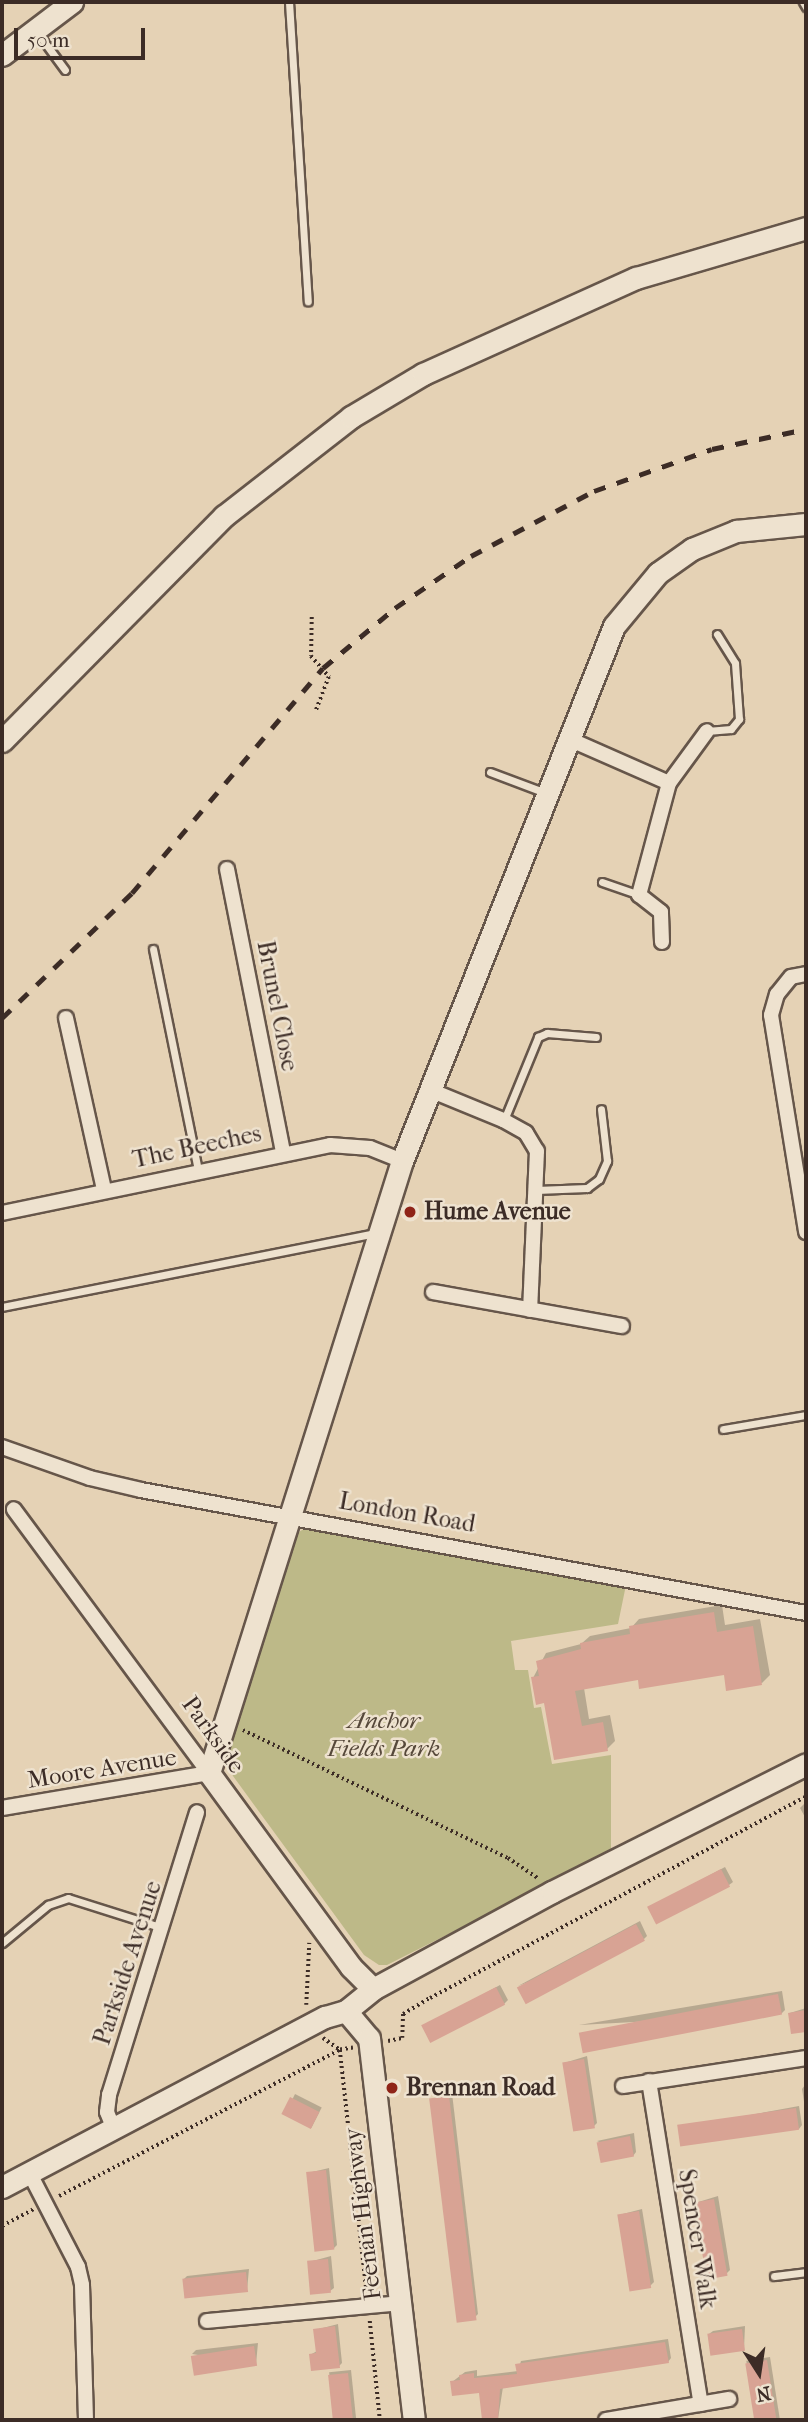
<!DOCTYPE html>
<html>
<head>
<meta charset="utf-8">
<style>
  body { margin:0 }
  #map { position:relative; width:808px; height:2422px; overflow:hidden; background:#e5d2b5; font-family:"IM FELL French Canon",serif }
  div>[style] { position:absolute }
  .green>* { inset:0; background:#bdb988 }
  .shadow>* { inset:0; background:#0003; transform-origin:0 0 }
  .building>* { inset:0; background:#d8a394; transform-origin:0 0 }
  .path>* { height:3.5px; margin-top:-1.75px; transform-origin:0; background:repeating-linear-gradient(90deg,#3c2c26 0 2px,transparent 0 5.5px) }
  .roads { filter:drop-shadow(2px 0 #66564a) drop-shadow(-2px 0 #66564a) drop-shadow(0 2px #66564a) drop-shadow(0 -2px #66564a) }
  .lane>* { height:7px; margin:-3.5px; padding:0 3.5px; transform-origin:3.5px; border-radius:3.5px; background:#eee2cf }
  .street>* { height:14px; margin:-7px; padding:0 7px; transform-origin:7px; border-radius:7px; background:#eee2cf }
  .secondary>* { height:21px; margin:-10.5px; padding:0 10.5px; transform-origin:10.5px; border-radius:10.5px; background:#eee2cf }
  .rail>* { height:5px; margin-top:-2.5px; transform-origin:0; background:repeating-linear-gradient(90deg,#3c2c26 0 12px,transparent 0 24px) }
  .dots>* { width:19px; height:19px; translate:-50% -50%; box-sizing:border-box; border:4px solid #eee2cf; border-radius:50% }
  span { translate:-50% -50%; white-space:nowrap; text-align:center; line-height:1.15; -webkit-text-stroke:5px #eee2cf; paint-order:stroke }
  .street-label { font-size:24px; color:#3c2c26 }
  .poi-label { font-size:24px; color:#3c2c26; font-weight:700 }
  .left { translate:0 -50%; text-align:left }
  .park-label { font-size:24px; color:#56483a; font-style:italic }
  .frame { position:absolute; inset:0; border:4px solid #3c2c26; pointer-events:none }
  .north { position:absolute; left:724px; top:2338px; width:70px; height:70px; -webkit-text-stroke:5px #eee2cf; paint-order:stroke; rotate:168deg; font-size:19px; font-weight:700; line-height:28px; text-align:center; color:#3c2c26 }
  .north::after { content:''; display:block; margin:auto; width:24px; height:32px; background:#3c2c26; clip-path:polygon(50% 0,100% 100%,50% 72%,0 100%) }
  .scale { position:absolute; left:14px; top:28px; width:131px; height:32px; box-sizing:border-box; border:4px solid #3c2c26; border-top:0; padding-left:9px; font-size:21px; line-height:24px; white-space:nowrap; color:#3c2c26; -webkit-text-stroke:5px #eee2cf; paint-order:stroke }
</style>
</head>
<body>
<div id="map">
  <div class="green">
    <div style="clip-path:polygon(307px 1527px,626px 1585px,618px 1624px,511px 1641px,515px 1670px,528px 1670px,534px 1708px,541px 1707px,552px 1764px,611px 1755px,611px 1852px,387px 1965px,379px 1965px,364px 1955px,233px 1776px,226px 1759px,294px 1535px)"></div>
  </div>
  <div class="shadow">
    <div style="clip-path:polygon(722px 1605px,725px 1625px,760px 1619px,770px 1675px,762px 1683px,725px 1673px,639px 1678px,584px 1688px,589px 1719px,610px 1715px,615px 1741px,607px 1749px,545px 1701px,533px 1678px,546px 1653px,581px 1644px,590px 1636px,631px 1628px,639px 1619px)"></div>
    <div style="clip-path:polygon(806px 1802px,806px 1819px,800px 1808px)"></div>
    <div style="clip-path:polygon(725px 1867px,733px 1882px,729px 1885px,657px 1923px,650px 1908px,654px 1905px)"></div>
    <div style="clip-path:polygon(640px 1921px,647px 1936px,643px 1940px,518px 1986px)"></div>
    <div style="clip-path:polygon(500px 1985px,508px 2000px,504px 2004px,424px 2027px)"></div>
    <div style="clip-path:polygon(782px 1991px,785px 2010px,781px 2014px,579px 2025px)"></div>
    <div style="clip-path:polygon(806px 2008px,806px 2030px,793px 2032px,790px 2013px)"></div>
    <div style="clip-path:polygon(587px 2056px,597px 2123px,594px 2126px,564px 2063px)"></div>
    <div style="clip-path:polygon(805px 2085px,806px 2108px,805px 2108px,802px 2089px)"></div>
    <div style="clip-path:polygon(452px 2093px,478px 2314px,474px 2318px,431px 2099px)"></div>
    <div style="left:295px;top:2094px;width:30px;height:23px;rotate:27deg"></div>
    <div style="clip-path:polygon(799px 2106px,802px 2125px,799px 2129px,680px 2128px)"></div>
    <div style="clip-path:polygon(634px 2133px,636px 2152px,633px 2156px,597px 2141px)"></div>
    <div style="clip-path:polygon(329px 2168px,337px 2245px,334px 2248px,308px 2173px)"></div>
    <div style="clip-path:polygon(718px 2196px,730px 2270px,726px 2274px,695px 2203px)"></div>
    <div style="clip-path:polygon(642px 2209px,654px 2282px,650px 2286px,619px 2215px)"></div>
    <div style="clip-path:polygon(331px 2256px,334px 2288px,330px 2291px,309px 2262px)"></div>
    <div style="clip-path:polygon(249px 2269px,247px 2290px,183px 2280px,187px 2276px)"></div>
    <div style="clip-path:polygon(338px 2324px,342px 2363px,339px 2366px,310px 2355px,317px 2351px,315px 2330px)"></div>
    <div style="clip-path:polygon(745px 2326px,744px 2349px,709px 2334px,713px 2331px)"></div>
    <div style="clip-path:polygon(668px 2339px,671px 2358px,668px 2362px,503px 2387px,498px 2419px,484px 2420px,481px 2391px,452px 2382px,465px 2372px,477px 2370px,477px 2376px,518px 2371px,521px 2361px)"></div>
    <div style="clip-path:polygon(258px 2343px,256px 2364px,192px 2354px,196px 2350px)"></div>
    <div style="left:770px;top:2357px;width:64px;height:24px;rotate:81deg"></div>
    <div style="left:351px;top:2370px;width:50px;height:22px;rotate:84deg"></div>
  </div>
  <div class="building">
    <div style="clip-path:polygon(714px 1612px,717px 1632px,753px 1626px,762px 1685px,726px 1691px,724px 1675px,639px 1689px,638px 1680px,575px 1691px,582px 1726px,603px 1722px,608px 1751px,554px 1760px,544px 1703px,536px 1705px,531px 1677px,539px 1676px,536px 1661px,581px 1649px,580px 1643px,630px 1634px,629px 1626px)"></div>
    <div style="left:721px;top:1869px;width:20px;height:83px;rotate:63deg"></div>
    <div style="left:636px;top:1924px;width:19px;height:135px;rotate:62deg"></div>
    <div style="left:496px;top:1987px;width:20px;height:84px;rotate:63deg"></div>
    <div style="left:778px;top:1994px;width:21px;height:203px;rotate:79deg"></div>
    <div style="clip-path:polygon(806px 2010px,806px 2032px,791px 2034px,788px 2013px)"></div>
    <div style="left:584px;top:2059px;width:70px;height:22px;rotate:81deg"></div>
    <div style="left:449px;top:2096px;width:226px;height:20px;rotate:83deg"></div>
    <div style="left:290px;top:2097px;width:33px;height:19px;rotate:27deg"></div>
    <div style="left:796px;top:2108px;width:22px;height:120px;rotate:82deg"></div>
    <div style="left:630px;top:2136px;width:21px;height:34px;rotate:79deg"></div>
    <div style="left:326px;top:2170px;width:80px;height:20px;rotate:84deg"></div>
    <div style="left:714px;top:2199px;width:78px;height:21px;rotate:80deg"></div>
    <div style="left:639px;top:2211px;width:78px;height:22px;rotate:81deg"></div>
    <div style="left:328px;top:2259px;width:34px;height:21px;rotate:85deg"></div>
    <div style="left:246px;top:2272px;width:20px;height:64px;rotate:84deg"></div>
    <div style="clip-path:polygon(335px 2326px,340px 2368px,311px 2371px,309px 2354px,316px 2353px,313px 2329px)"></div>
    <div style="left:742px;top:2329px;width:22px;height:35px;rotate:82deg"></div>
    <div style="clip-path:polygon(665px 2342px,669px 2363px,500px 2389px,498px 2420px,482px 2420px,479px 2393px,452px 2396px,450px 2381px,460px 2380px,459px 2375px,474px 2373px,474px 2378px,517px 2374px,515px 2364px)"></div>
    <div style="left:254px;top:2346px;width:20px;height:64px;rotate:81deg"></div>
    <div style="left:767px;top:2360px;width:61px;height:22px;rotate:81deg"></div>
    <div style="left:348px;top:2373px;width:47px;height:20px;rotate:84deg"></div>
  </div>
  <div class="path">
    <div style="left:312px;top:617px;width:39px;rotate:91deg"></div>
    <div style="left:311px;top:656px;width:28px;rotate:49deg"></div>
    <div style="left:329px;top:677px;width:36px;rotate:111deg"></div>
    <div style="left:243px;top:1730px;width:294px;rotate:25.8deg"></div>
    <div style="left:508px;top:1858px;width:37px;rotate:34deg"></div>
    <div style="left:306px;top:2005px;width:62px;rotate:-87.2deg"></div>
    <div style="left:323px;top:2038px;width:21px;rotate:35deg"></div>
    <div style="left:388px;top:2041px;width:14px;rotate:-12deg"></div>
    <div style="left:402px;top:2038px;width:24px;rotate:-88deg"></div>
    <div style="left:403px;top:2014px;width:31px;rotate:-31deg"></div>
    <div style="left:430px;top:1998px;width:427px;rotate:-28.2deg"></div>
    <div style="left:353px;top:2048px;width:13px;rotate:171deg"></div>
    <div style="left:340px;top:2050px;width:244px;rotate:83.7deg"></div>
    <div style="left:59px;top:2196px;width:317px;rotate:-27.5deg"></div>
    <div style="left:2px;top:2226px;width:36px;rotate:-28deg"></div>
    <div style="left:370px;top:2321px;width:100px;rotate:84.2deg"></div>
  </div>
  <div class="roads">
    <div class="lane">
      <div style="left:289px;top:2px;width:300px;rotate:86.4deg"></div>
      <div style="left:803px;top:2px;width:6px;rotate:59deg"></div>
      <div style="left:37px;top:32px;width:47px;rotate:53.6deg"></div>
      <div style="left:707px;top:731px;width:24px;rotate:-5deg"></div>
      <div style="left:731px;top:729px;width:13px;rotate:-51deg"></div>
      <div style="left:739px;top:719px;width:56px;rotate:-94.1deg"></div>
      <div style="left:735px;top:663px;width:34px;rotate:-122deg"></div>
      <div style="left:490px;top:772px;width:60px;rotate:20.6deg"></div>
      <div style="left:602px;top:882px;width:39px;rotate:19deg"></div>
      <div style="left:153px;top:949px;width:226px;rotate:78.5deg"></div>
      <div style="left:504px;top:1120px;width:90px;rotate:-67.7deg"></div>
      <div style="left:538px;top:1037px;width:10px;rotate:-24deg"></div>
      <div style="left:547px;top:1033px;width:49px;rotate:4.7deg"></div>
      <div style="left:536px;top:1190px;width:51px;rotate:-2.2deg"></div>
      <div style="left:587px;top:1188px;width:15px;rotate:-37deg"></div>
      <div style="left:599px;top:1179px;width:20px;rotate:-66deg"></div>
      <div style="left:607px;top:1161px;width:52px;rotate:-96.6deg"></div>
      <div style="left:2px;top:1307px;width:380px;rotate:-11.2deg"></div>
      <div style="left:723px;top:1429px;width:84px;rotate:-9.6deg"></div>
      <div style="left:2px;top:1943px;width:60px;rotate:-39.6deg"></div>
      <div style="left:48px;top:1905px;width:21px;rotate:-19deg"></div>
      <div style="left:68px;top:1898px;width:100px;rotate:17.5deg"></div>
      <div style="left:774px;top:2276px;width:32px;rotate:-7deg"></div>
    </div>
    <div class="street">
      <div style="left:569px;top:739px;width:109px;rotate:23.7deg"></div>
      <div style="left:669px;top:783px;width:64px;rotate:-53.8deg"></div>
      <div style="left:227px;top:869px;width:289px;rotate:78.8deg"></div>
      <div style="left:662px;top:942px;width:30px;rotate:-92deg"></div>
      <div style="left:661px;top:912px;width:28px;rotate:-142deg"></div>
      <div style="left:639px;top:895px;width:116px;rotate:-75deg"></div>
      <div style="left:806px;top:974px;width:15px;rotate:169deg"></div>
      <div style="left:791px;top:977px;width:22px;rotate:129deg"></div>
      <div style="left:777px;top:994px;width:22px;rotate:106deg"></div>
      <div style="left:771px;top:1015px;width:220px;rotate:80.8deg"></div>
      <div style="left:66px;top:1018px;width:176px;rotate:77.5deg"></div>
      <div style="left:430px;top:1090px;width:79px;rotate:22.3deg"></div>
      <div style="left:503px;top:1120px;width:26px;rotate:29deg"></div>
      <div style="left:526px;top:1133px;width:21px;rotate:59deg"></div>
      <div style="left:537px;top:1151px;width:159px;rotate:92.5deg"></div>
      <div style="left:2px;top:1213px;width:335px;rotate:-11.7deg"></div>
      <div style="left:330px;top:1145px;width:40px;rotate:4.3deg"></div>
      <div style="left:370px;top:1148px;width:35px;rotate:22deg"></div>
      <div style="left:433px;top:1292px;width:192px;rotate:10.2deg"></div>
      <div style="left:2px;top:1447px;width:93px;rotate:19.4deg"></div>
      <div style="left:90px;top:1478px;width:52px;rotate:13.2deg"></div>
      <div style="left:141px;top:1490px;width:676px;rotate:10.48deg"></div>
      <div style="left:2px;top:1808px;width:210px;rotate:-9.6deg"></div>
      <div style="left:209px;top:1773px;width:328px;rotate:-126.5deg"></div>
      <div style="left:649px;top:2081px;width:327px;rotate:80.9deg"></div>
      <div style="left:623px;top:2086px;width:185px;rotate:-8.7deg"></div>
      <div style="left:113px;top:2127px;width:16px;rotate:-112deg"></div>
      <div style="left:107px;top:2112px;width:17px;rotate:-83deg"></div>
      <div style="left:109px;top:2095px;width:296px;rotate:-72.7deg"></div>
      <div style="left:29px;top:2172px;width:107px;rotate:62.7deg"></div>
      <div style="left:78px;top:2267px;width:18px;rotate:77deg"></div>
      <div style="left:82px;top:2285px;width:135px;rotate:88.3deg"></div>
      <div style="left:207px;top:2321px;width:194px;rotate:-5.3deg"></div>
      <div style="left:606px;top:2420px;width:125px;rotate:-9.7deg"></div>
    </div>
    <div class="secondary">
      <div style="left:2px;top:55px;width:88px;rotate:-37.1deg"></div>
      <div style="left:2px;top:741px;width:316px;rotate:-45.4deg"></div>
      <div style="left:224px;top:516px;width:161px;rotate:-37.9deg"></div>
      <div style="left:351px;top:417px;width:84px;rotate:-30.8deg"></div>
      <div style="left:423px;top:374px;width:234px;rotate:-24.3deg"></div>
      <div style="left:636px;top:278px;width:177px;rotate:-16.4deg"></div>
      <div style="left:373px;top:1989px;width:31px;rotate:-135deg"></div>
      <div style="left:351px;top:1967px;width:240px;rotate:-126.2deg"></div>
      <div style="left:209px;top:1773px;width:642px;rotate:-72.5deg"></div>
      <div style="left:402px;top:1161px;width:575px;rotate:-68.38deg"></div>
      <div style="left:614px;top:626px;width:69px;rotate:-50.3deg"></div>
      <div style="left:658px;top:573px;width:42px;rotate:-35.2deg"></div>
      <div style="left:692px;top:549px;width:48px;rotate:-22.2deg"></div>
      <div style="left:736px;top:531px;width:70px;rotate:-5.7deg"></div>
      <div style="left:346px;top:2011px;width:35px;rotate:50deg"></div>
      <div style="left:369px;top:2038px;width:385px;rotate:83.3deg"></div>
      <div style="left:2px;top:2187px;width:365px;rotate:-27.8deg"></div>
      <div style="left:325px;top:2017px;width:22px;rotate:-16deg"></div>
      <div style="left:346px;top:2011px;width:35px;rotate:-39deg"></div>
      <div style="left:373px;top:1989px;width:204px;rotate:-28.5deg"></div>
      <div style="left:552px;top:1892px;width:284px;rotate:-26.7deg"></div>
    </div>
  </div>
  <div class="rail">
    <div style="left:2px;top:1018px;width:180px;rotate:-43.9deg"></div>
    <div style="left:132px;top:893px;width:295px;rotate:-49.7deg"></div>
    <div style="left:323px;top:668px;width:94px;rotate:-39.8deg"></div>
    <div style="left:395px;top:608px;width:92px;rotate:-34.4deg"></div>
    <div style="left:471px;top:556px;width:139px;rotate:-27.9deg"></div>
    <div style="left:594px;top:491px;width:125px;rotate:-19.6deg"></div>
    <div style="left:712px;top:449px;width:96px;rotate:-12deg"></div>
  </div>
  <div class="dots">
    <div style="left:410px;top:1212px;background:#8f2418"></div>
    <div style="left:392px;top:2088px;background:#8f2418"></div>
  </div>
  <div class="street-label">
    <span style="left:277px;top:1006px;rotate:79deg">Brunel Close</span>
    <span style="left:197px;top:1147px;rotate:-12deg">The Beeches</span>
    <span style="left:407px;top:1513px;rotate:10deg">London Road</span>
    <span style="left:213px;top:1735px;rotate:54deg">Parkside</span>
    <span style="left:102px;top:1769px;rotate:-9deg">Moore Avenue</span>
    <span style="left:128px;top:1963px;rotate:-72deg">Parkside Avenue</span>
    <span style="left:363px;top:2214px;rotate:-97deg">Feenan Highway</span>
    <span style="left:697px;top:2239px;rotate:81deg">Spencer Walk</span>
  </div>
  <div class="poi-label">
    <span class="left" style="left:424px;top:1212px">Hume Avenue</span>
    <span class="left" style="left:406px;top:2088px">Brennan Road</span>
  </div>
  <div class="park-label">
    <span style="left:384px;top:1735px">Anchor<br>Fields Park</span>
  </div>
  <div class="frame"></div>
  <div class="north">N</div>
  <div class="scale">50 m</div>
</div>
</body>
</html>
